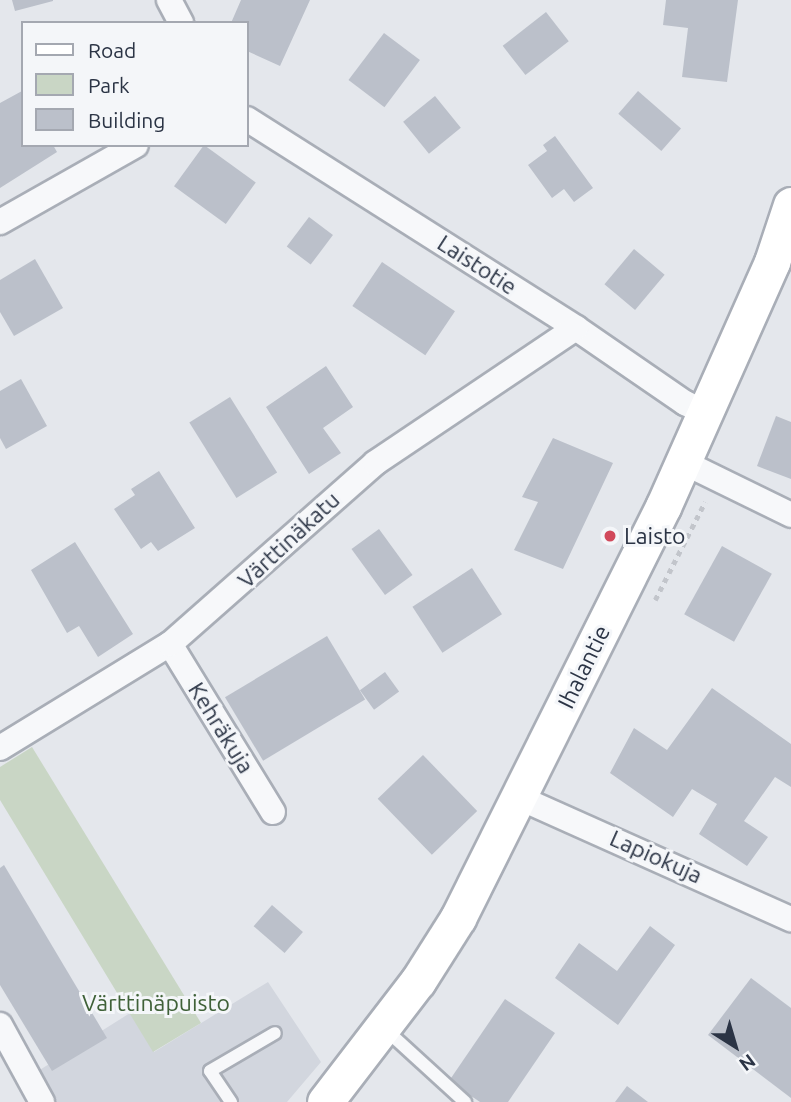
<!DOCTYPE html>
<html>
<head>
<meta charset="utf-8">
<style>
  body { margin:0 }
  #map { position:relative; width:791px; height:1102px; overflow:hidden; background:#e4e7ec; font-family:Ubuntu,sans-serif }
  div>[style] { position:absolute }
  .built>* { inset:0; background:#d2d6de }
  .green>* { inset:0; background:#c9d6c5 }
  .building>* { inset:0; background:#bbc0ca; transform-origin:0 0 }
  .path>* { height:4.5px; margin-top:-2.25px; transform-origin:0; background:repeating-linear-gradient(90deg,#c2c5cb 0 5px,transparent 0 10px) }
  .roads { filter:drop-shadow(2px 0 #a9aeb7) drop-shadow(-2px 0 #a9aeb7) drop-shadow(0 2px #a9aeb7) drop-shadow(0 -2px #a9aeb7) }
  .lane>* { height:12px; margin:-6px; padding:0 6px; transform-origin:6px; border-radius:6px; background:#f7f8fa }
  .street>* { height:24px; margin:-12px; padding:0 12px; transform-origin:12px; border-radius:12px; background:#f7f8fa }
  .secondary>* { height:35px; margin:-17.5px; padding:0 17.5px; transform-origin:17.5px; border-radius:17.5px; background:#fff }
  .dots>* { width:19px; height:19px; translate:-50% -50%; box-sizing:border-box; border:4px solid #f4f6f9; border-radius:50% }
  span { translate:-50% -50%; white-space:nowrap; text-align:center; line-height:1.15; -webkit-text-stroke:6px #f4f6f9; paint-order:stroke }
  .street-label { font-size:23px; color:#2b3445 }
  .poi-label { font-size:23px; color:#2b3445 }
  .left { translate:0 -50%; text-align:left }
  .park-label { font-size:23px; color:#3f6138 }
  .legend { position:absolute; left:21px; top:21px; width:228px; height:126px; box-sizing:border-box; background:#f4f6f9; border:2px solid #a4a8b1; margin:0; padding:9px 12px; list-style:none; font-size:21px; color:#2b3445 }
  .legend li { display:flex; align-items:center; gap:14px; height:35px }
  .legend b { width:35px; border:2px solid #a4a8b1 }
  .north { position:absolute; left:700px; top:1011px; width:70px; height:70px; -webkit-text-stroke:5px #f4f6f9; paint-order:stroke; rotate:143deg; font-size:19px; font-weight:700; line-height:28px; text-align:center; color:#2b3445 }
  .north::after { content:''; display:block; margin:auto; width:24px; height:32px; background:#2b3445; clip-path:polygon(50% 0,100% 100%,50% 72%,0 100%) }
</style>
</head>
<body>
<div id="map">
  <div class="built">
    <div style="clip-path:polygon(268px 982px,321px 1062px,287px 1102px,45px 1102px,27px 1078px,130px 1013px,154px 1052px)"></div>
  </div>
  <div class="green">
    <div style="clip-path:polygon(32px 747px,201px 1023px,153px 1052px,0 800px,0 767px)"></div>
  </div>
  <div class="building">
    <div style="clip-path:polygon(12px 0,53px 0,53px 1px,15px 11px)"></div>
    <div style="clip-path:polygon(241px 0,310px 0,280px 66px,247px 51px,247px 23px,231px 23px)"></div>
    <div style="clip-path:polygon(666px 0,738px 0,727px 82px,682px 77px,688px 28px,663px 25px)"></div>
    <div style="left:546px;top:12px;width:37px;height:55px;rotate:52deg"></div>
    <div style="left:384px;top:33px;width:45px;height:59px;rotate:37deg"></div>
    <div style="clip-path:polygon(22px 91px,23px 145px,53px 145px,57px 152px,0 188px,0 103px)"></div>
    <div style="left:638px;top:91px;width:57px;height:30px;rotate:41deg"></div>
    <div style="left:435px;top:96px;width:41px;height:41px;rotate:51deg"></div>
    <div style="clip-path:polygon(555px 136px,593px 188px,574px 202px,564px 189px,552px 198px,528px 165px,547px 151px,543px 145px)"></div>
    <div style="left:204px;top:145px;width:64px;height:51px;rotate:36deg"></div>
    <div style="left:309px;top:217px;width:30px;height:37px;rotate:37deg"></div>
    <div style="left:634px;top:249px;width:40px;height:46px;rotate:40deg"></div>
    <div style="clip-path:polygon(35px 259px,63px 308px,14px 336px,0 312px,0 280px)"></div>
    <div style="left:382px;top:262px;width:88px;height:53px;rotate:34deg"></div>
    <div style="clip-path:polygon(326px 366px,353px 407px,323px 428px,341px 453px,309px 474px,266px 407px)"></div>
    <div style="clip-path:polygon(21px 379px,47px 426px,6px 449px,0 438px,0 391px)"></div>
    <div style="left:230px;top:397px;width:89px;height:48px;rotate:58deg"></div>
    <div style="clip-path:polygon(776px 416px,791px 422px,791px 479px,757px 466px)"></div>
    <div style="clip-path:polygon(553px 438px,613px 463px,563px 569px,514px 550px,538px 502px,522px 497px)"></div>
    <div style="clip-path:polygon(159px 471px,195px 528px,158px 551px,151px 542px,141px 549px,114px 509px,135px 495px,131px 489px)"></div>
    <div style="left:379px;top:529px;width:57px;height:34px;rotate:54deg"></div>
    <div style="clip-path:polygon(75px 542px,133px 634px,98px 657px,79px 626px,67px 633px,31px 570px)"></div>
    <div style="left:722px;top:546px;width:57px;height:78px;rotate:29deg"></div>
    <div style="left:472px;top:568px;width:55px;height:71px;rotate:57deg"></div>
    <div style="left:327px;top:636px;width:74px;height:119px;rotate:59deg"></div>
    <div style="left:385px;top:672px;width:24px;height:31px;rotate:54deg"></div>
    <div style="clip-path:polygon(712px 688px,791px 744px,791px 787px,775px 777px,744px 821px,768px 837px,747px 866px,699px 834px,717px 804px,692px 789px,673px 817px,610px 773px,634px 728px,667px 750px)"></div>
    <div style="left:423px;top:755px;width:78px;height:63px;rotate:46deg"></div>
    <div style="clip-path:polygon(4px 865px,107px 1038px,52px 1071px,0 985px,0 868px)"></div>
    <div style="left:272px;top:905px;width:41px;height:28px;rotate:41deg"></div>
    <div style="clip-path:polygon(650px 926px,675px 945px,618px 1025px,555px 978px,579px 943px,617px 971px)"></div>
    <div style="clip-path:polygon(751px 978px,791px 1008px,791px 1098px,708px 1035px)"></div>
    <div style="clip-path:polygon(505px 999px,555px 1033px,508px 1102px,480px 1102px,449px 1081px)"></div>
    <div style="clip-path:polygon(627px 1086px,648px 1102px,615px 1102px)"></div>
  </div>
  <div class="path">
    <div style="left:655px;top:600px;width:110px;rotate:-63deg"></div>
  </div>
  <div class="roads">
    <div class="lane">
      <div style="left:384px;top:1028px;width:110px;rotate:42.4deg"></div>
      <div style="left:231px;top:1102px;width:37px;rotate:-124deg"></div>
      <div style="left:210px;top:1071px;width:75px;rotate:-30.3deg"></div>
    </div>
    <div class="street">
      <div style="left:169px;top:0;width:26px;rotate:62deg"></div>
      <div style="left:247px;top:119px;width:390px;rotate:32.4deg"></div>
      <div style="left:576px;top:328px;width:132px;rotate:34.5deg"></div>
      <div style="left:685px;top:403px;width:23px;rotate:25deg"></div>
      <div style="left:0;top:222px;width:156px;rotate:-29.5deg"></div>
      <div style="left:683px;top:462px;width:120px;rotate:26.1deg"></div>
      <div style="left:170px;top:644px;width:197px;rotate:58.5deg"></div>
      <div style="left:0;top:748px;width:199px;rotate:-31.5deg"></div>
      <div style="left:170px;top:644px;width:273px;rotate:-41.4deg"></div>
      <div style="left:375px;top:463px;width:242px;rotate:-33.9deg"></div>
      <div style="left:520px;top:798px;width:297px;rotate:24.1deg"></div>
      <div style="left:0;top:1025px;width:88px;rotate:61.4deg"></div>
    </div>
    <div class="secondary">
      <div style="left:325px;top:1102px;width:153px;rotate:-52.5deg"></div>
      <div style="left:418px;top:981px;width:75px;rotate:-57.6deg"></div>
      <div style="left:458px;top:918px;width:459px;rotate:-63.5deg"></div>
      <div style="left:663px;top:507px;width:268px;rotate:-66deg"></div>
      <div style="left:772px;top:262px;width:60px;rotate:-71.6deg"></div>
    </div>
  </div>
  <div class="dots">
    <div style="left:610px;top:536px;background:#d1495b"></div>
  </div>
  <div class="street-label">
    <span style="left:477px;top:265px;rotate:33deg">Laistotie</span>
    <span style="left:289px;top:540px;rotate:-43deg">Värttinäkatu</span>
    <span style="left:584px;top:667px;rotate:-64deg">Ihalantie</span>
    <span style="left:221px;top:728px;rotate:58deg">Kehräkuja</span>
    <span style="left:656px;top:857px;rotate:24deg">Lapiokuja</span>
  </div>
  <div class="poi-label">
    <span class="left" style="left:624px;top:536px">Laisto</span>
  </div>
  <div class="park-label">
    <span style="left:156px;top:1003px">Värttinäpuisto</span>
  </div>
  <ul class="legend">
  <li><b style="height:9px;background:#fff"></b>Road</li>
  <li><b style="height:19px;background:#c9d6c5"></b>Park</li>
  <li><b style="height:19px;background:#bbc0ca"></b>Building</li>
  </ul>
  <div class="north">N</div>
</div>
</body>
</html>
